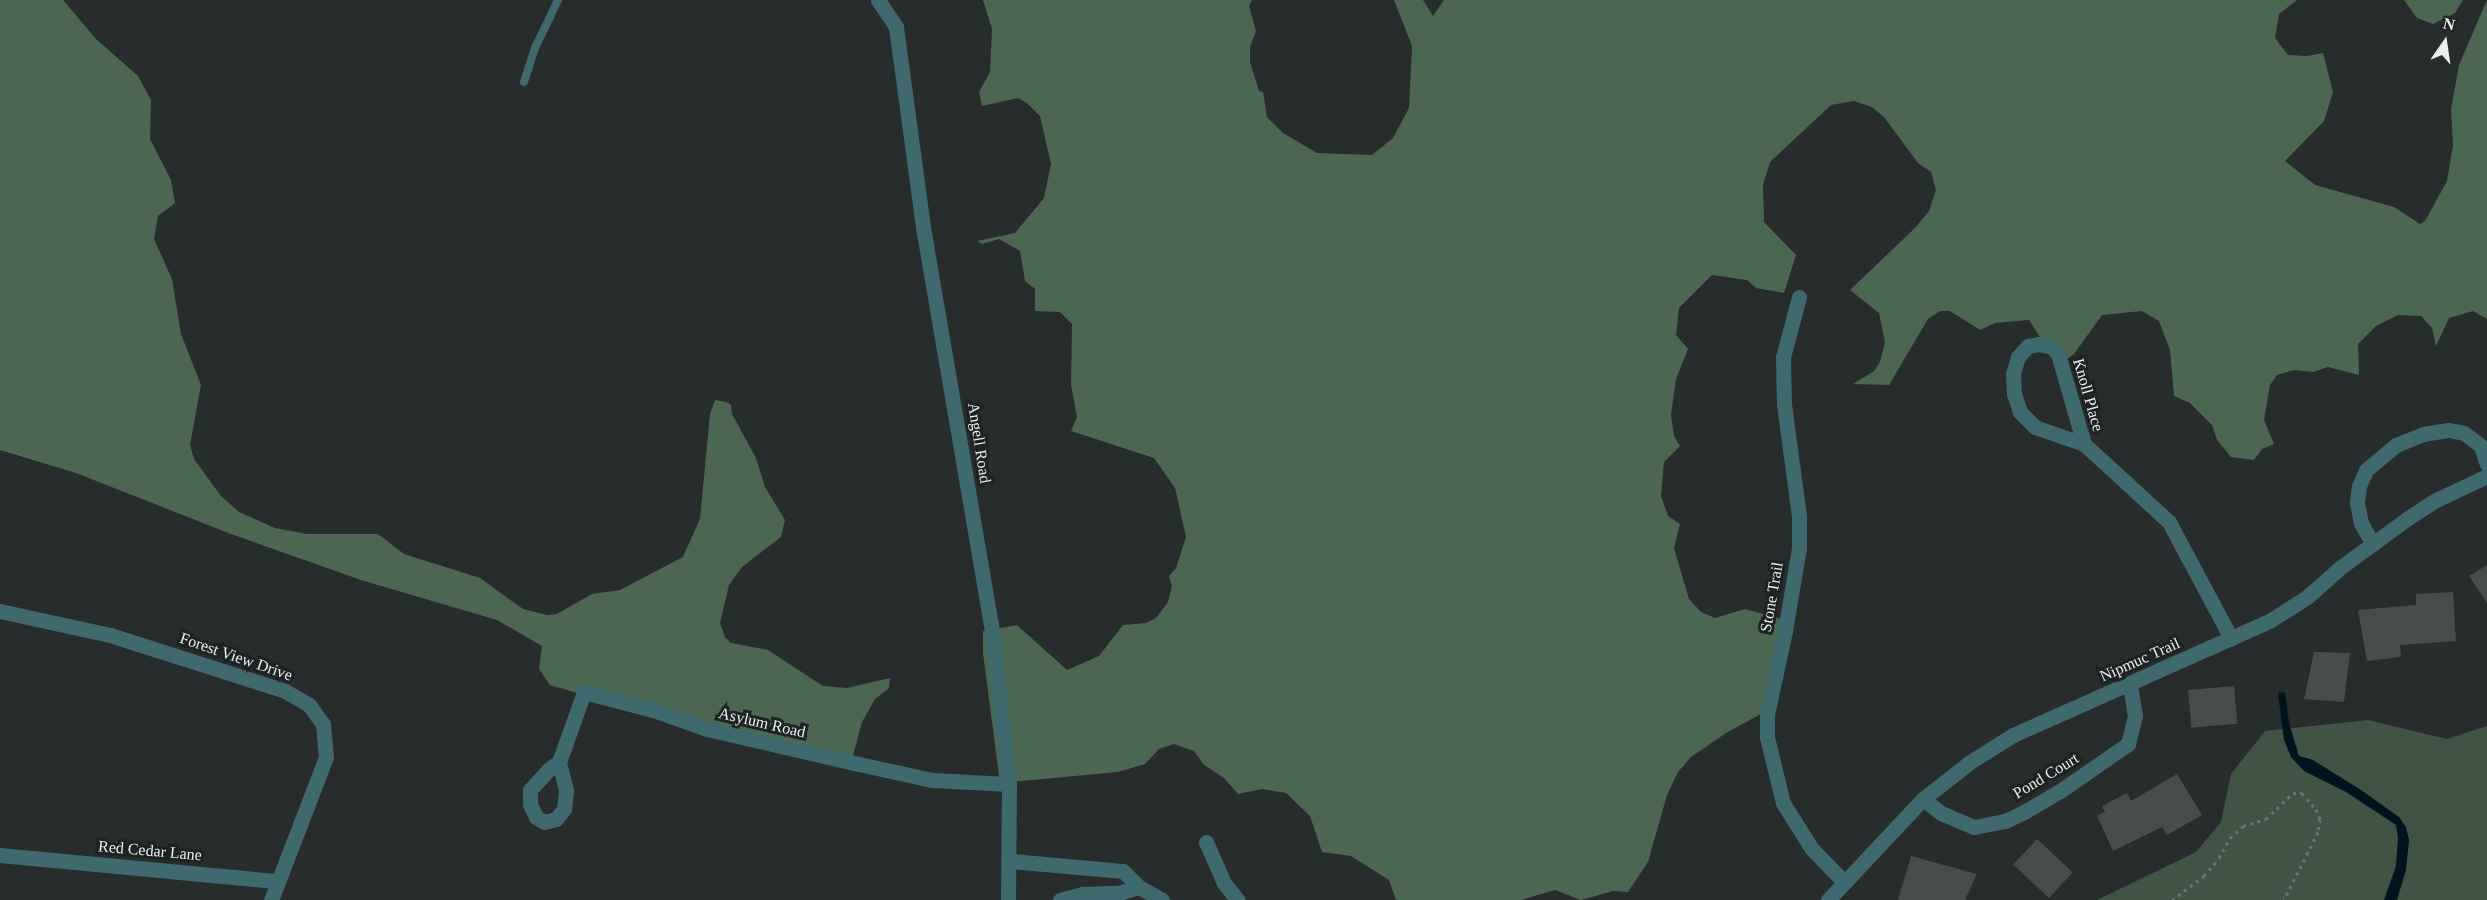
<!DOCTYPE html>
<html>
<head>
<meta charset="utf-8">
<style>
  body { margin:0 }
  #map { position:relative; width:2487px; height:900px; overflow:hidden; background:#262d2c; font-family:Georgia,serif }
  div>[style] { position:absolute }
  .green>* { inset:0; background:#405345 }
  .forest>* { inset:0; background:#4b6752 }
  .water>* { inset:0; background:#00141d }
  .building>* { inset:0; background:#474d4b; transform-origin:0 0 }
  .path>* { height:3px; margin-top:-1.5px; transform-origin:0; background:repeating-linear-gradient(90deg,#6d7372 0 3px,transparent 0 7.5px) }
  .service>* { height:8px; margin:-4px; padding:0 4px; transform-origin:4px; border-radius:4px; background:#3f696e }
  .minor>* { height:15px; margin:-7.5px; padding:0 7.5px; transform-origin:7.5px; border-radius:7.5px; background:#3f696e }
  .tertiary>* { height:15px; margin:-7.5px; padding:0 7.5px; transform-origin:7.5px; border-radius:7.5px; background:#3f696e }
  span { translate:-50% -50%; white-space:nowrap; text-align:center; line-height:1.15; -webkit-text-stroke:6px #1d2322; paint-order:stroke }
  .street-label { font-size:16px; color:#eaeeee }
  .north { position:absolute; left:2415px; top:12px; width:60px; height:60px; -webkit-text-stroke:4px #1d2322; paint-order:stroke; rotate:13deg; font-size:16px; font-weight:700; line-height:24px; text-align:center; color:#eaeeee }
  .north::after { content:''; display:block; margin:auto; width:21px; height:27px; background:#eaeeee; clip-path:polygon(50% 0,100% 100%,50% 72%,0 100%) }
</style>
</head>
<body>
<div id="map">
  <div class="green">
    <div style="clip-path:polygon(2368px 720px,2447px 739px,2487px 726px,2487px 900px,2097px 900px,2196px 852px,2221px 822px,2231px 774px,2265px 731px)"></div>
  </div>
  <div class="forest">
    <div style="clip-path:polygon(0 0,63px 0,96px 39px,138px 76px,151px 100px,150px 139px,171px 180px,175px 203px,158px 216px,154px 239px,172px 279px,181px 334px,201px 385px,190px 445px,194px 459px,221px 496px,239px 512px,275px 528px,307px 534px,378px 534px,404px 554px,480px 578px,523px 609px,547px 615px,557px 614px,592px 594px,620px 590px,683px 557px,700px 519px,710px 414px,715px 400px,726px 402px,731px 405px,732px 414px,756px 458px,765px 487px,785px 520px,781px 537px,742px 567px,729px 585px,720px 623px,725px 637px,731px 643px,768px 650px,823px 686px,847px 688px,890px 678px,889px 688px,875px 699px,862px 722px,851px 763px,721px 735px,550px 685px,539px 669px,542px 646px,497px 620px,361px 580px,231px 534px,76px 473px,0 450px)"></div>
    <div style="clip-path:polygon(983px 0,1252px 0,1249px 6px,1256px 31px,1250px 47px,1250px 62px,1259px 91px,1263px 92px,1267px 117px,1283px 133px,1317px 153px,1372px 155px,1393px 138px,1409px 108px,1412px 46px,1394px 0,1423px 0,1433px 16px,1444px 0,2297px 0,2279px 14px,2275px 38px,2288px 55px,2307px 56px,2323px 53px,2333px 92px,2324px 121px,2285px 161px,2315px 185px,2394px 207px,2420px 224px,2425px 221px,2447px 181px,2453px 145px,2451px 109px,2459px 65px,2487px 0,2487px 319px,2473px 311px,2449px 318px,2436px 346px,2432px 328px,2421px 316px,2398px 315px,2376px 326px,2358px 344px,2359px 375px,2328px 367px,2313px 372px,2294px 370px,2277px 375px,2270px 385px,2264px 420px,2274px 444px,2262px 449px,2254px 460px,2231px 457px,2217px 440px,2212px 425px,2190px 403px,2174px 396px,2170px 350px,2159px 321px,2142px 311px,2102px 315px,2074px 354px,2058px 365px,2029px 320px,1995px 323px,1980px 330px,1950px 311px,1940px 311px,1928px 319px,1889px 385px,1853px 384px,1874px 371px,1880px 362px,1885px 342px,1879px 313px,1850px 290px,1915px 228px,1929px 211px,1936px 190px,1931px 172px,1918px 163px,1884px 117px,1872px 107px,1854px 101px,1831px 105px,1770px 162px,1763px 185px,1764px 222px,1796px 255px,1784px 293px,1756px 288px,1747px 280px,1712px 275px,1679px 308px,1676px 335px,1688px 349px,1676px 379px,1671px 415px,1674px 436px,1680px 446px,1664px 462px,1661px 496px,1668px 516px,1680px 524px,1674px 548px,1689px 599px,1701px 612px,1715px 618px,1745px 609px,1781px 619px,1761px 714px,1726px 733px,1691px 757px,1678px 772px,1667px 795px,1648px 862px,1628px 892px,1613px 891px,1581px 900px,1555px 890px,1521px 900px,1396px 900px,1389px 880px,1351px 856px,1322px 852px,1310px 816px,1286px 793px,1262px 789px,1238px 794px,1224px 778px,1204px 765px,1194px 751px,1174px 744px,1159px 749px,1145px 764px,1118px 772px,1000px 783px,983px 653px,983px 631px,1017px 625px,1067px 670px,1099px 656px,1123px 625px,1146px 623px,1156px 618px,1168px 602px,1172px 586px,1169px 576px,1176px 568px,1186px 537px,1175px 488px,1154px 458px,1071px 431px,1077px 417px,1071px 385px,1072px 324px,1060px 312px,1035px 311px,1035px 289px,1025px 281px,1020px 251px,999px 239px,982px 244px,977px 241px,1015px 233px,1044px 198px,1051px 164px,1040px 116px,1027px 103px,1018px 98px,982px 106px,979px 92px,990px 72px,992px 29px)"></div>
    <div style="clip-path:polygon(2404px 0,2463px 0,2455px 13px,2433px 24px,2417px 18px)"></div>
  </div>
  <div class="water">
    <div style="clip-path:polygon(2285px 692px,2289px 723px,2299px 756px,2313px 760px,2361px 790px,2399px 817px,2406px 827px,2409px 840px,2406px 870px,2397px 900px,2384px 900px,2396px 866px,2398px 837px,2396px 825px,2346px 792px,2304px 771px,2291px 757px,2284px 740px,2278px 693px)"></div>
  </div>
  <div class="building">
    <div style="clip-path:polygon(2487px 565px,2487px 603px,2469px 576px)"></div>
    <div style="clip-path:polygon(2453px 592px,2456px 641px,2400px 645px,2401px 657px,2367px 661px,2358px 610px,2416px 605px,2416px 594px)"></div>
    <div style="clip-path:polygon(2314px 652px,2350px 653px,2344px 702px,2304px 699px)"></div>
    <div style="left:2234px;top:686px;width:38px;height:46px;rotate:85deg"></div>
    <div style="clip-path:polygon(2177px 774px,2202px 815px,2167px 835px,2162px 827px,2113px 851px,2097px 816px,2105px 812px,2102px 806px,2127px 793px,2131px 801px)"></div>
    <div style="left:2037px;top:839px;width:49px;height:35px;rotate:43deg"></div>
    <div style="clip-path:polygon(1911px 856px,1977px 874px,1965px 900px,1898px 900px)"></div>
  </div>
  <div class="path">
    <div style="left:2172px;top:900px;width:40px;rotate:-37deg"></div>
    <div style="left:2204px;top:876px;width:23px;rotate:-50deg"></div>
    <div style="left:2219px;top:858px;width:23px;rotate:-61deg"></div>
    <div style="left:2230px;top:838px;width:18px;rotate:-43deg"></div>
    <div style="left:2243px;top:826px;width:24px;rotate:-17deg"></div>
    <div style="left:2266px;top:819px;width:37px;rotate:-44deg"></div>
    <div style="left:2293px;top:793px;width:9px"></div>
    <div style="left:2302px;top:793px;width:21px;rotate:49deg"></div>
    <div style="left:2316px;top:809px;width:11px;rotate:68deg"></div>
    <div style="left:2320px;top:819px;width:13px;rotate:99deg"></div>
    <div style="left:2318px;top:832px;width:76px;rotate:116.6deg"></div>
  </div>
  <div class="service">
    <div style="left:524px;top:82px;width:38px;rotate:-72deg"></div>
    <div style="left:536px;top:46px;width:51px;rotate:-64.4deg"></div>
  </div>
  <div class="minor">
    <div style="left:1799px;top:297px;width:62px;rotate:104.9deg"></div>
    <div style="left:1783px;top:357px;width:47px;rotate:88.8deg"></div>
    <div style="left:1784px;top:404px;width:113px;rotate:82.4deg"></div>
    <div style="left:1799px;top:516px;width:32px;rotate:90deg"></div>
    <div style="left:1799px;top:548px;width:84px;rotate:99.6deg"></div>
    <div style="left:1785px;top:631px;width:85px;rotate:102.2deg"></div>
    <div style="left:1767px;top:714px;width:23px;rotate:90deg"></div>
    <div style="left:1767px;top:737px;width:68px;rotate:76.4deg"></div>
    <div style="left:1783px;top:803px;width:54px;rotate:57.8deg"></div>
    <div style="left:1812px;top:849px;width:46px;rotate:45.9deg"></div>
    <div style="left:2084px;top:444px;width:52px;rotate:-160.9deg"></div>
    <div style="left:2035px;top:427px;width:21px;rotate:-135deg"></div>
    <div style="left:2020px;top:412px;width:19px;rotate:-108deg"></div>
    <div style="left:2014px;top:394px;width:20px;rotate:-93deg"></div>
    <div style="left:2013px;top:374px;width:18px;rotate:-74deg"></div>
    <div style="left:2018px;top:357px;width:15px;rotate:-48deg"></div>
    <div style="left:2028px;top:346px;width:11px;rotate:-10deg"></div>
    <div style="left:2039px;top:344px;width:13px;rotate:13deg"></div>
    <div style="left:2052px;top:347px;width:9px;rotate:49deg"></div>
    <div style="left:2058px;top:354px;width:94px;rotate:73.9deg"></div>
    <div style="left:2084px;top:444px;width:115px;rotate:42.5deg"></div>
    <div style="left:2169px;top:522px;width:132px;rotate:61.9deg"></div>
    <div style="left:2373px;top:544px;width:24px;rotate:-120deg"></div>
    <div style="left:2361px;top:523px;width:21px;rotate:-101deg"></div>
    <div style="left:2357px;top:502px;width:16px;rotate:-83deg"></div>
    <div style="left:2359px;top:486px;width:17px;rotate:-66deg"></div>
    <div style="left:2366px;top:470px;width:39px;rotate:-40deg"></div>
    <div style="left:2396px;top:445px;width:29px;rotate:-22deg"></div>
    <div style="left:2423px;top:434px;width:26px;rotate:-9deg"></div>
    <div style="left:2449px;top:430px;width:15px;rotate:11deg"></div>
    <div style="left:2464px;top:433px;width:21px;rotate:37deg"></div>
    <div style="left:2481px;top:446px;width:19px;rotate:72deg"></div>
    <div style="left:0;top:611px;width:113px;rotate:12.3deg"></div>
    <div style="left:110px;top:635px;width:184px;rotate:17.7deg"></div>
    <div style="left:285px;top:691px;width:28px;rotate:30deg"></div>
    <div style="left:309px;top:705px;width:24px;rotate:54deg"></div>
    <div style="left:323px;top:724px;width:33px;rotate:85deg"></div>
    <div style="left:326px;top:757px;width:153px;rotate:111deg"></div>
    <div style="left:559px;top:762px;width:30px;rotate:76deg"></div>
    <div style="left:566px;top:791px;width:18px;rotate:96deg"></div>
    <div style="left:564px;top:809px;width:13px;rotate:129deg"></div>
    <div style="left:556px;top:819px;width:12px;rotate:166deg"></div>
    <div style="left:544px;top:822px;width:9px;rotate:-148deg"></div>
    <div style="left:536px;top:817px;width:14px;rotate:-115deg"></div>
    <div style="left:530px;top:804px;width:14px;rotate:-90deg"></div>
    <div style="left:530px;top:790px;width:28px;rotate:-48deg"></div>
    <div style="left:549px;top:769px;width:12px;rotate:-35deg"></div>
    <div style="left:559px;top:762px;width:74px;rotate:-70.3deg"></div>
    <div style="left:584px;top:692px;width:71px;rotate:14.6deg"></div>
    <div style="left:653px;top:710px;width:57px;rotate:19.4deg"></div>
    <div style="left:707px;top:729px;width:156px;rotate:13deg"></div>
    <div style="left:859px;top:764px;width:75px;rotate:12.4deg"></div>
    <div style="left:932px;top:780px;width:77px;rotate:3deg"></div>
    <div style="left:1923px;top:799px;width:23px;rotate:38deg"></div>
    <div style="left:1941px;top:813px;width:36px;rotate:23deg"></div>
    <div style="left:1974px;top:827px;width:32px;rotate:-11deg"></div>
    <div style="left:2005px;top:821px;width:21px;rotate:-25deg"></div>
    <div style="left:2024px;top:812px;width:42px;rotate:-30.3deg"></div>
    <div style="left:2060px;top:791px;width:83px;rotate:-34.7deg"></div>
    <div style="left:2128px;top:744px;width:29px;rotate:-76deg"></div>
    <div style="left:2135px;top:716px;width:32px;rotate:-99deg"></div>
    <div style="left:1206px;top:842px;width:45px;rotate:66.3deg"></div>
    <div style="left:1224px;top:883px;width:22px;rotate:51deg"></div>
    <div style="left:0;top:855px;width:278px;rotate:5.4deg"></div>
    <div style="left:1011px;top:861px;width:112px;rotate:5.1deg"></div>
    <div style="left:1123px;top:871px;width:23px;rotate:45deg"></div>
    <div style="left:1139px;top:887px;width:26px;rotate:29deg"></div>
    <div style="left:1060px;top:900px;width:24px;rotate:-15deg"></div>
    <div style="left:1083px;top:894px;width:36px;rotate:-2deg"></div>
    <div style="left:1119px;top:893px;width:21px;rotate:-17deg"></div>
    <div style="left:1828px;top:900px;width:139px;rotate:-46.8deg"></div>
    <div style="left:1923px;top:799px;width:60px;rotate:-38.2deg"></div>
    <div style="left:1970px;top:762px;width:51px;rotate:-32.1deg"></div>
    <div style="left:2013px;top:735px;width:282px;rotate:-24deg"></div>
    <div style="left:2271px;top:620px;width:43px;rotate:-32.6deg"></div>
    <div style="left:2307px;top:597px;width:45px;rotate:-41.4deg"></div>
    <div style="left:2341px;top:567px;width:83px;rotate:-36.2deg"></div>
    <div style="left:2408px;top:518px;width:31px;rotate:-33deg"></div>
    <div style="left:2434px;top:501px;width:59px;rotate:-25.3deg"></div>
  </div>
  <div class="tertiary">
    <div style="left:878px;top:0;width:32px;rotate:56deg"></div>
    <div style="left:896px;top:27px;width:208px;rotate:82.3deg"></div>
    <div style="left:924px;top:233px;width:396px;rotate:80.3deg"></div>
    <div style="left:991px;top:623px;width:162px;rotate:83.6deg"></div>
    <div style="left:1009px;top:784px;width:116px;rotate:90.5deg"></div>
  </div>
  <div class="street-label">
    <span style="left:2088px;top:395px;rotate:74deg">Knoll Place</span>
    <span style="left:979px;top:443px;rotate:81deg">Angell Road</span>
    <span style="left:1772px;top:597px;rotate:-80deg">Stone Trail</span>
    <span style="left:236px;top:657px;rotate:19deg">Forest View Drive</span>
    <span style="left:2140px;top:660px;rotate:-24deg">Nipmuc Trail</span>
    <span style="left:762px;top:723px;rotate:13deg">Asylum Road</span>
    <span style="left:2046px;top:776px;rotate:-31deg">Pond Court</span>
    <span style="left:150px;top:851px;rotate:5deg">Red Cedar Lane</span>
  </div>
  <div class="north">N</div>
</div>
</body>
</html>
